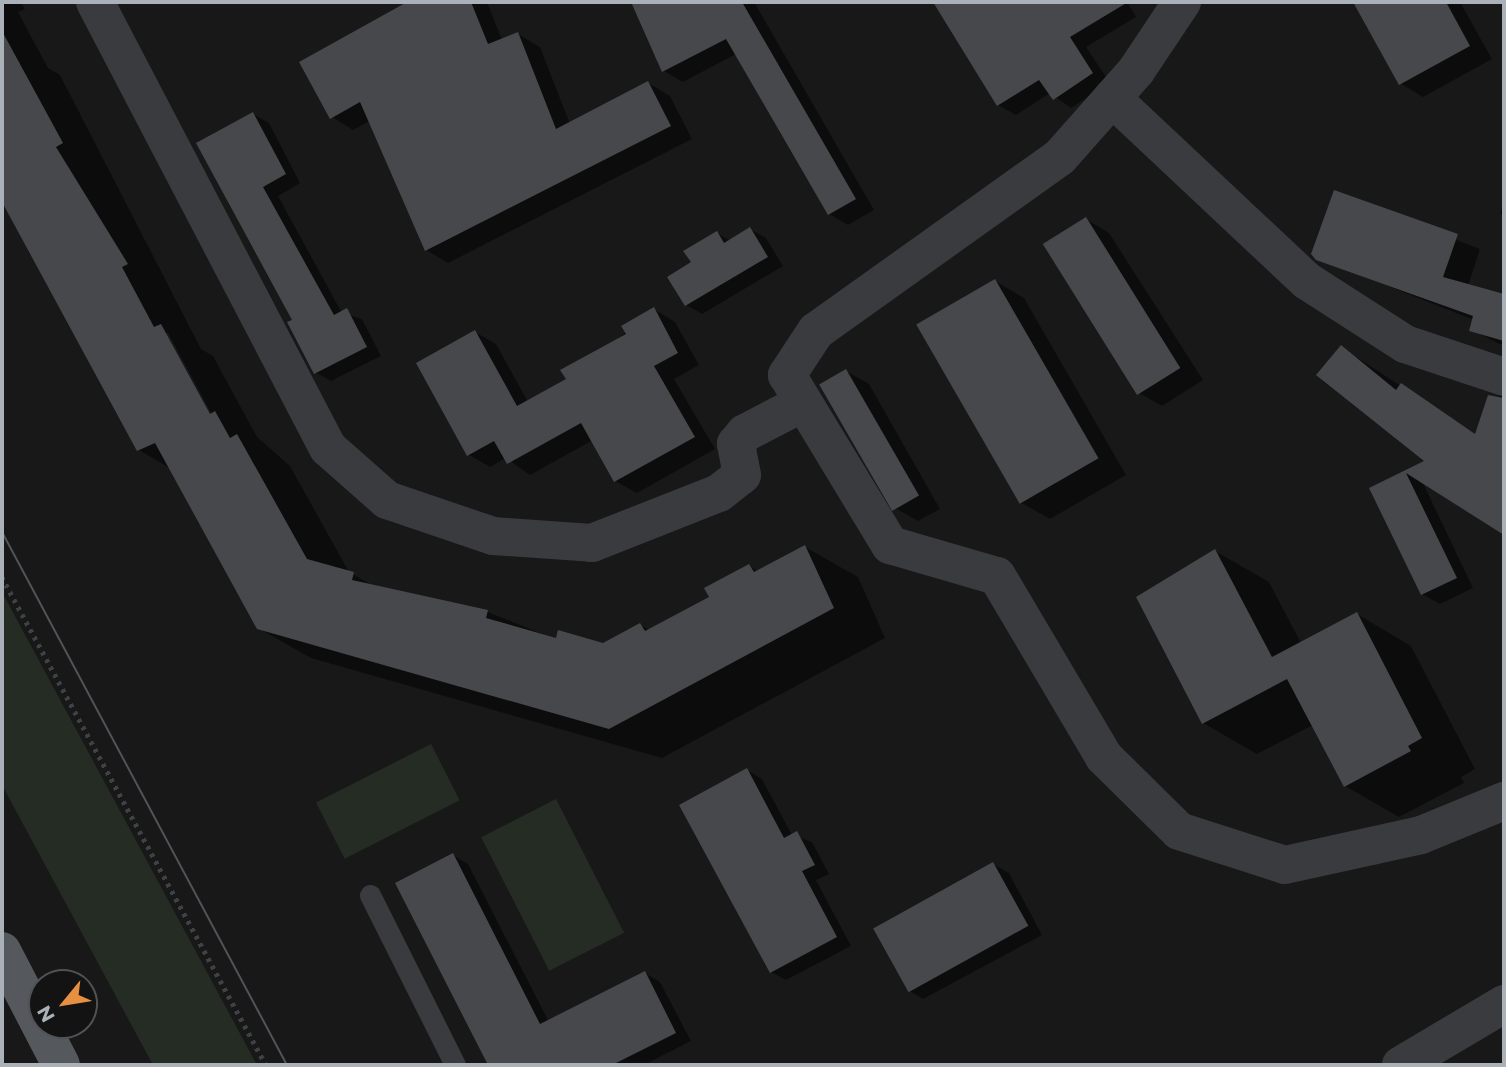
<!DOCTYPE html>
<html>
<head>
<meta charset="utf-8">
<style>
  body { margin:0 }
  #map { position:relative; width:1506px; height:1067px; overflow:hidden; background:#181819; font-family:Montserrat,sans-serif }
  div>[style] { position:absolute }
  .green>* { inset:0; background:#242c24; transform-origin:0 0 }
  .shadow>* { inset:0; background:#0007 }
  .building>* { inset:0; background:#47484c; transform-origin:0 0 }
  .path>* { height:4.5px; margin-top:-2.25px; transform-origin:0; background:repeating-linear-gradient(90deg,#3f4245 0 3.5px,transparent 0 8.5px) }
  .service>* { height:21px; margin:-10.5px; padding:0 10.5px; transform-origin:10.5px; border-radius:10.5px; background:#393b3e }
  .minor>* { height:38px; margin:-19px; padding:0 19px; transform-origin:19px; border-radius:19px; background:#393b3e }
  .tertiary>* { height:38px; margin:-19px; padding:0 19px; transform-origin:19px; border-radius:19px; background:#393b3e }
  .primary>* { height:38px; margin:-19px; padding:0 19px; transform-origin:19px; border-radius:19px; background:#55585d }
  .tram>* { height:2px; margin:-1px; padding:0 1px; transform-origin:1px; border-radius:1px; background:#505357 }
  span { translate:-50% -50%; white-space:nowrap; text-align:center; line-height:1.15; -webkit-text-stroke:6px #131314; paint-order:stroke }
  .frame { position:absolute; inset:0; border:4px solid #abb1b8; pointer-events:none }
  .north { position:absolute; left:28px; top:969px; width:70px; height:70px; box-sizing:border-box; background:#131314; border:2px solid #505256; border-radius:50%; rotate:240deg; font-size:19px; font-weight:700; line-height:28px; text-align:center; color:#abb1b8 }
  .north::after { content:''; display:block; margin:auto; width:24px; height:32px; background:#e79042; clip-path:polygon(50% 0,100% 100%,50% 72%,0 100%) }
</style>
</head>
<body>
<div id="map">
  <div class="green">
    <div style="clip-path:polygon(2px 592px,257px 1065px,153px 1065px,2px 785px)"></div>
    <div style="left:431px;top:744px;width:63px;height:129px;rotate:63deg"></div>
    <div style="left:556px;top:799px;width:150px;height:84px;rotate:63deg"></div>
  </div>
  <div class="shadow">
    <div style="clip-path:polygon(evenodd,2px 2px,21px 2px,25px 9px,18px 12px,48px 68px,60px 75px,201px 349px,213px 356px,257px 437px,290px 466px,349px 572px,377px 588px,488px 612px,557px 640px,603px 645px,640px 625px,650px 630px,711px 598px,749px 566px,759px 572px,805px 547px,858px 577px,885px 638px,662px 758px,311px 658px,258px 628px,171px 469px,139px 450px,2px 198px,2px 2px,164px 333px,168px 333px,215px 420px,212px 422px,164px 333px)"></div>
    <div style="clip-path:polygon(406px 2px,487px 2px,502px 40px,518px 34px,540px 47px,570px 124px,648px 83px,670px 96px,692px 139px,448px 263px,426px 250px,370px 121px,353px 130px,332px 117px)"></div>
    <div style="clip-path:polygon(633px 2px,754px 2px,874px 210px,848px 225px,829px 214px,736px 54px,683px 82px,664px 71px)"></div>
    <div style="clip-path:polygon(951px 2px,1127px 2px,1136px 17px,1086px 47px,1110px 83px,1071px 108px,1050px 93px,1016px 115px,998px 105px,939px 9px)"></div>
    <div style="clip-path:polygon(1355px 2px,1460px 2px,1492px 59px,1423px 97px,1400px 83px)"></div>
    <div style="clip-path:polygon(253px 114px,269px 123px,300px 183px,278px 196px,342px 313px,362px 319px,381px 356px,331px 381px,315px 372px,295px 320px,199px 144px)"></div>
    <div style="clip-path:polygon(1335px 192px,1480px 249px,1468px 286px,1504px 296px,1504px 346px,1471px 330px,1474px 320px,1317px 258px)"></div>
    <div style="clip-path:polygon(1504px 199px,1504px 216px,1500px 214px)"></div>
    <div style="clip-path:polygon(1086px 219px,1109px 233px,1203px 380px,1162px 406px,1139px 393px)"></div>
    <div style="clip-path:polygon(750px 229px,766px 238px,783px 266px,702px 314px,686px 305px,693px 263px,717px 233px,731px 241px)"></div>
    <div style="clip-path:polygon(995px 281px,1024px 298px,1126px 475px,1050px 519px,1020px 502px)"></div>
    <div style="clip-path:polygon(654px 309px,675px 322px,699px 365px,674px 379px,715px 449px,637px 493px,615px 481px,593px 440px,530px 475px,506px 458px,490px 467px,469px 455px,475px 332px,496px 344px,528px 402px,568px 380px)"></div>
    <div style="clip-path:polygon(1341px 347px,1476px 435px,1490px 397px,1504px 396px,1504px 532px,1422px 481px,1473px 588px,1440px 604px,1422px 594px,1372px 488px,1428px 461px)"></div>
    <div style="clip-path:polygon(846px 371px,869px 384px,940px 509px,918px 521px,895px 508px)"></div>
    <div style="clip-path:polygon(1215px 551px,1269px 582px,1301px 643px,1357px 614px,1411px 646px,1475px 769px,1461px 777px,1464px 783px,1399px 817px,1345px 786px,1313px 725px,1257px 754px,1203px 723px)"></div>
    <div style="clip-path:polygon(747px 770px,762px 779px,792px 835px,812px 842px,829px 874px,816px 880px,851px 946px,786px 980px,771px 972px)"></div>
    <div style="clip-path:polygon(453px 855px,468px 864px,549px 1022px,645px 973px,660px 982px,691px 1041px,644px 1065px,490px 1065px,397px 884px)"></div>
    <div style="clip-path:polygon(993px 864px,1009px 873px,1042px 935px,923px 999px,908px 990px)"></div>
  </div>
  <div class="building">
    <div style="clip-path:polygon(407px 2px,471px 2px,488px 44px,518px 32px,556px 129px,648px 81px,671px 126px,425px 251px,360px 102px,330px 119px,299px 62px)"></div>
    <div style="clip-path:polygon(631px 2px,742px 2px,856px 199px,828px 215px,726px 39px,662px 72px)"></div>
    <div style="clip-path:polygon(933px 2px,1128px 2px,1070px 37px,1093px 73px,1053px 100px,1039px 80px,997px 106px)"></div>
    <div style="clip-path:polygon(1353px 2px,1446px 2px,1470px 46px,1399px 85px)"></div>
    <div style="clip-path:polygon(2px 31px,63px 143px,56px 147px,128px 264px,122px 267px,154px 327px,161px 324px,210px 414px,215px 411px,230px 438px,237px 434px,307px 559px,354px 572px,352px 580px,488px 610px,486px 618px,556px 638px,558px 630px,603px 643px,640px 623px,645px 631px,709px 597px,704px 588px,749px 564px,754px 572px,805px 545px,834px 608px,609px 729px,257px 629px,155px 443px,137px 451px,2px 202px)"></div>
    <div style="clip-path:polygon(253px 112px,286px 174px,263px 187px,334px 315px,347px 308px,367px 347px,314px 374px,287px 322px,292px 320px,196px 143px)"></div>
    <div style="clip-path:polygon(1334px 190px,1458px 234px,1443px 277px,1504px 294px,1504px 341px,1469px 331px,1473px 316px,1316px 260px,1311px 254px)"></div>
    <div style="left:1086px;top:217px;width:178px;height:51px;rotate:58deg"></div>
    <div style="clip-path:polygon(750px 227px,768px 257px,685px 306px,667px 277px,691px 262px,683px 251px,717px 231px,724px 243px)"></div>
    <div style="left:995px;top:279px;width:207px;height:91px;rotate:60deg"></div>
    <div style="clip-path:polygon(654px 307px,678px 353px,654px 366px,695px 437px,614px 482px,581px 423px,507px 464px,494px 441px,467px 456px,416px 363px,475px 330px,517px 406px,566px 379px,560px 370px,626px 334px,621px 326px)"></div>
    <div style="clip-path:polygon(1341px 345px,1396px 390px,1401px 383px,1475px 434px,1488px 395px,1504px 398px,1504px 535px,1406px 473px,1457px 578px,1421px 595px,1369px 488px,1424px 461px,1316px 375px)"></div>
    <div style="left:846px;top:369px;width:146px;height:31px;rotate:60deg"></div>
    <div style="clip-path:polygon(1215px 549px,1272px 657px,1357px 612px,1422px 738px,1408px 746px,1411px 751px,1344px 787px,1287px 679px,1202px 724px,1136px 597px)"></div>
    <div style="clip-path:polygon(747px 768px,784px 838px,797px 831px,815px 865px,802px 871px,837px 937px,770px 973px,679px 805px)"></div>
    <div style="clip-path:polygon(453px 853px,540px 1024px,645px 971px,676px 1033px,612px 1065px,488px 1065px,395px 883px)"></div>
    <div style="left:993px;top:862px;width:73px;height:137px;rotate:61deg"></div>
  </div>
  <div class="path">
    <div style="left:2px;top:577px;width:555px;rotate:61.59deg"></div>
  </div>
  <div class="service">
    <div style="left:370px;top:895px;width:190px;rotate:63.4deg"></div>
  </div>
  <div class="minor">
    <div style="left:95px;top:2px;width:503px;rotate:62.42deg"></div>
    <div style="left:328px;top:448px;width:79px;rotate:41.4deg"></div>
    <div style="left:387px;top:500px;width:112px;rotate:18.8deg"></div>
    <div style="left:493px;top:536px;width:99px;rotate:4deg"></div>
    <div style="left:592px;top:543px;width:136px;rotate:-21.5deg"></div>
    <div style="left:719px;top:493px;width:29px;rotate:-38deg"></div>
    <div style="left:742px;top:475px;width:32px;rotate:-101deg"></div>
    <div style="left:736px;top:444px;width:14px;rotate:-51deg"></div>
    <div style="left:745px;top:433px;width:61px;rotate:-27.4deg"></div>
    <div style="left:1182px;top:2px;width:83px;rotate:123.7deg"></div>
    <div style="left:1136px;top:71px;width:115px;rotate:131.5deg"></div>
    <div style="left:1060px;top:157px;width:300px;rotate:144.5deg"></div>
    <div style="left:816px;top:331px;width:53px;rotate:123.4deg"></div>
    <div style="left:787px;top:375px;width:199px;rotate:58.8deg"></div>
    <div style="left:890px;top:545px;width:111px;rotate:16.2deg"></div>
    <div style="left:997px;top:576px;width:210px;rotate:59.4deg"></div>
    <div style="left:1104px;top:757px;width:105px;rotate:44.6deg"></div>
    <div style="left:1179px;top:831px;width:111px;rotate:17.8deg"></div>
    <div style="left:1285px;top:865px;width:139px;rotate:-12.4deg"></div>
    <div style="left:1421px;top:835px;width:90px;rotate:-22.3deg"></div>
    <div style="left:1112px;top:98px;width:267px;rotate:43.2deg"></div>
    <div style="left:1307px;top:281px;width:117px;rotate:32.7deg"></div>
    <div style="left:1405px;top:344px;width:104px;rotate:18.4deg"></div>
  </div>
  <div class="tertiary">
    <div style="left:1401px;top:1065px;width:120px;rotate:-30.6deg"></div>
  </div>
  <div class="primary">
    <div style="left:2px;top:951px;width:128px;rotate:62.6deg"></div>
  </div>
  <div class="tram">
    <div style="left:2px;top:532px;width:604px;rotate:61.87deg"></div>
  </div>
  <div class="frame"></div>
  <div class="north">N</div>
</div>
</body>
</html>
